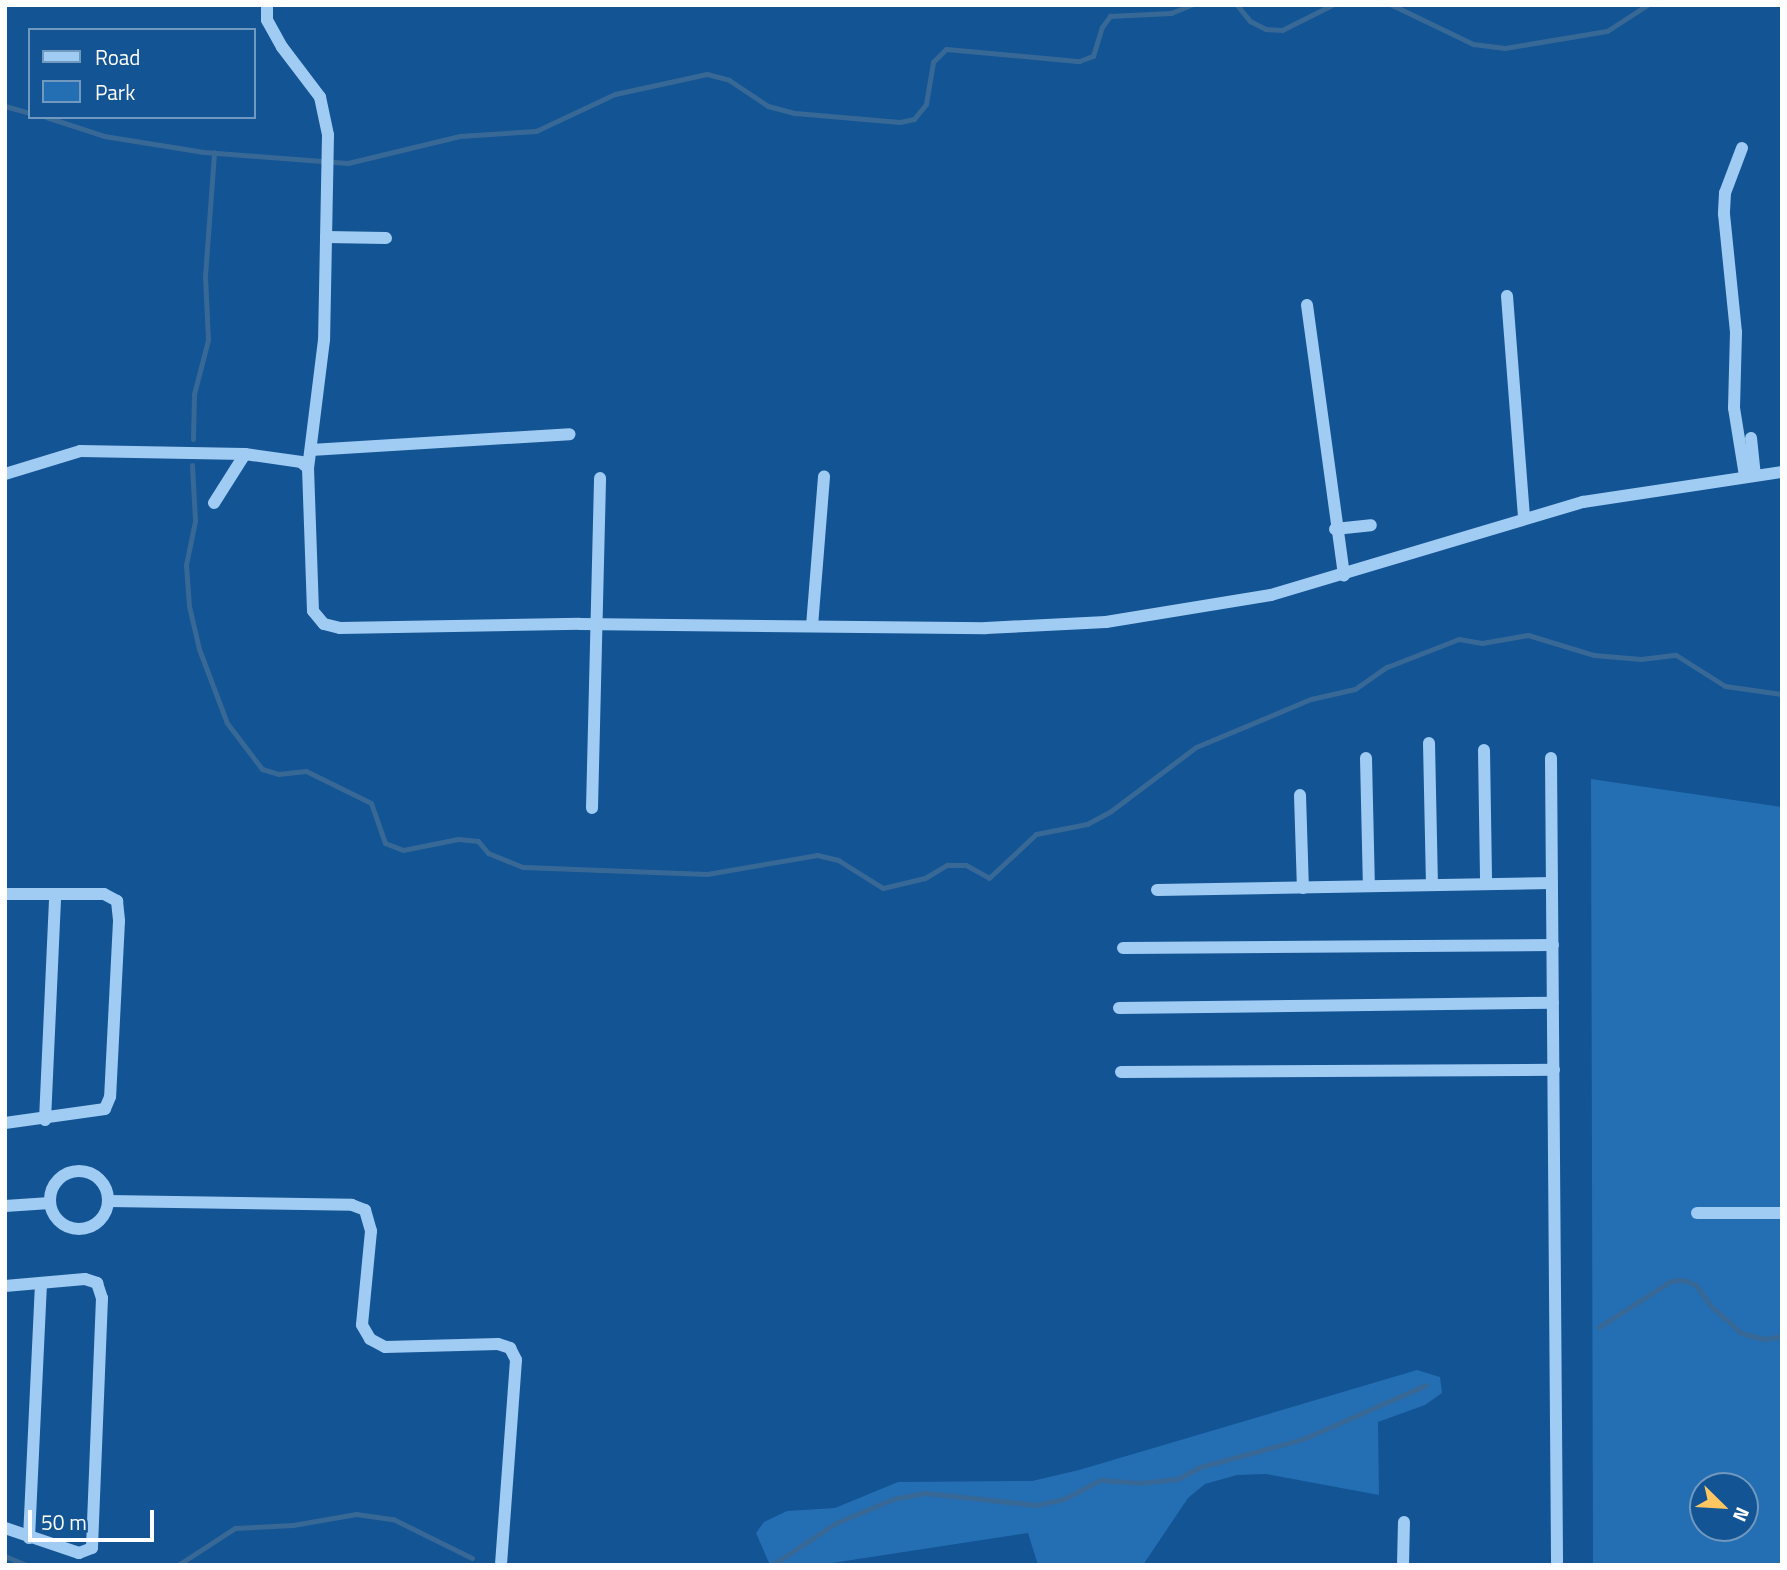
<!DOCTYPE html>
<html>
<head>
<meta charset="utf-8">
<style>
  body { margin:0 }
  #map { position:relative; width:1787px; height:1570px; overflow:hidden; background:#125494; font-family:"Titillium Web",sans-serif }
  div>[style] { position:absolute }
  .green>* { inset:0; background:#246eb3 }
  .stream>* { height:5px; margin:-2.5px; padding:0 2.5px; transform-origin:2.5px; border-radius:2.5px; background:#386896 }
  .minor>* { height:12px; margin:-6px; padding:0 6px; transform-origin:6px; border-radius:6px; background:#a0cbf3 }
  .minor>.ring { margin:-6px; padding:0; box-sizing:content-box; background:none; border:12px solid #a0cbf3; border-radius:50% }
  span { translate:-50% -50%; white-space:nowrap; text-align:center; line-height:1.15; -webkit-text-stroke:5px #125494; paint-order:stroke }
  .frame { position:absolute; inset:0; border:7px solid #fff; pointer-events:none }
  .legend { position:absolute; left:28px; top:28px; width:228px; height:91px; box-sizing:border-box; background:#125494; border:2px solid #7198bf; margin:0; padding:9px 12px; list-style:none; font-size:21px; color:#fff }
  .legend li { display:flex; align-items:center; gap:14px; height:35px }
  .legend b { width:35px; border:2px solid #7198bf }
  .north { position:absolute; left:1689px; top:1472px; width:70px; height:70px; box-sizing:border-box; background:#125494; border:2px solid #7198bf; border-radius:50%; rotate:114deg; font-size:19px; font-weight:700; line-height:28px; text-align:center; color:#fff }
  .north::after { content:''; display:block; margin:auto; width:24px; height:32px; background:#ffc662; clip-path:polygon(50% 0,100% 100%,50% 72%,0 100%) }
  .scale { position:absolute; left:28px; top:1510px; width:126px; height:32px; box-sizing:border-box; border:4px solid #fff; border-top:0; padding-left:9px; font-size:21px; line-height:24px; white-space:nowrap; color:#fff; -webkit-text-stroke:5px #125494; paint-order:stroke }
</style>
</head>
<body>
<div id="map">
  <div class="green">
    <div style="clip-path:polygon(evenodd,1591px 779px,1782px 807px,1782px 1565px,1593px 1565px,1591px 779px,1703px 1486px,1745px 1486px,1745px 1528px,1703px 1528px,1703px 1486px)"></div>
    <div style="clip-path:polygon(1417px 1370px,1440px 1377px,1442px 1393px,1425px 1405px,1378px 1422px,1379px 1495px,1266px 1474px,1237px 1475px,1205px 1484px,1188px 1498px,1143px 1565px,1038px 1565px,1028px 1533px,819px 1565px,770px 1565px,756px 1533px,764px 1522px,787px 1511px,835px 1508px,898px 1482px,1032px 1481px,1079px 1470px)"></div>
  </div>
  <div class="stream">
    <div style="left:1237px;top:5px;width:21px;rotate:51deg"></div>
    <div style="left:1250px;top:21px;width:18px;rotate:27deg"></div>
    <div style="left:1266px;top:29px;width:16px;rotate:4deg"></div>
    <div style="left:1282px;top:30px;width:56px;rotate:-26.6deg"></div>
    <div style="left:1392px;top:5px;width:90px;rotate:25.7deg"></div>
    <div style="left:1473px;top:44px;width:32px;rotate:7deg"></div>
    <div style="left:1505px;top:48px;width:103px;rotate:-9.5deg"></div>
    <div style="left:1607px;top:31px;width:48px;rotate:-33deg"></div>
    <div style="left:5px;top:106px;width:26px;rotate:16deg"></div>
    <div style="left:46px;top:117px;width:61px;rotate:18.1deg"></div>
    <div style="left:104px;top:136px;width:101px;rotate:9.1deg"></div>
    <div style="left:204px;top:152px;width:144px;rotate:4.4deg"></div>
    <div style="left:348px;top:163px;width:115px;rotate:-13.6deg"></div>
    <div style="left:460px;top:136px;width:76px;rotate:-3.8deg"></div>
    <div style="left:536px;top:131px;width:87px;rotate:-25.1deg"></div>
    <div style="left:615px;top:94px;width:94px;rotate:-12.3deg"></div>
    <div style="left:707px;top:74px;width:23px;rotate:15deg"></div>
    <div style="left:729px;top:80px;width:47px;rotate:33.7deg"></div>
    <div style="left:768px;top:106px;width:28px;rotate:15deg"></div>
    <div style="left:795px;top:113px;width:105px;rotate:4.9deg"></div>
    <div style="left:900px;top:122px;width:14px;rotate:-12deg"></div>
    <div style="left:914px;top:119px;width:19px;rotate:-51deg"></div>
    <div style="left:926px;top:104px;width:43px;rotate:-80.5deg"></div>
    <div style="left:933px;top:62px;width:18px;rotate:-45deg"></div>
    <div style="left:946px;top:49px;width:134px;rotate:5.2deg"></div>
    <div style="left:1079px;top:61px;width:15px;rotate:-20deg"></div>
    <div style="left:1093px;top:56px;width:30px;rotate:-73deg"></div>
    <div style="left:1102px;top:27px;width:14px;rotate:-54deg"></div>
    <div style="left:1110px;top:16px;width:61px;rotate:-2.8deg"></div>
    <div style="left:1171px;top:13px;width:22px;rotate:-22deg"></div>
    <div style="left:193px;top:439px;width:45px;rotate:-88.7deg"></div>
    <div style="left:194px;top:394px;width:56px;rotate:-75.5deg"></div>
    <div style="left:208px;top:340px;width:64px;rotate:-92.7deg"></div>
    <div style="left:205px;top:276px;width:124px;rotate:-85.8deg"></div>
    <div style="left:192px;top:465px;width:56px;rotate:86.9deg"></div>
    <div style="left:195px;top:521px;width:45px;rotate:101.6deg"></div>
    <div style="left:186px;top:565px;width:41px;rotate:85.8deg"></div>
    <div style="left:189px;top:606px;width:44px;rotate:76.9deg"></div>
    <div style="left:199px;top:649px;width:79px;rotate:69.3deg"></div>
    <div style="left:227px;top:723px;width:58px;rotate:52.7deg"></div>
    <div style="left:262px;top:769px;width:17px;rotate:17deg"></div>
    <div style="left:278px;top:774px;width:28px;rotate:-6deg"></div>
    <div style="left:306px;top:771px;width:72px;rotate:26.2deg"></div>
    <div style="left:371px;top:803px;width:42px;rotate:70.7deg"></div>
    <div style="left:385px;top:843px;width:19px;rotate:21deg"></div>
    <div style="left:403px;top:850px;width:56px;rotate:-11.3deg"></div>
    <div style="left:458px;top:839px;width:20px;rotate:6deg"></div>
    <div style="left:478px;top:841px;width:16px;rotate:50deg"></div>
    <div style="left:488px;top:853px;width:38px;rotate:22deg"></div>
    <div style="left:523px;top:867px;width:184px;rotate:2.2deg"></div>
    <div style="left:707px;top:874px;width:112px;rotate:-9.8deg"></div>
    <div style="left:817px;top:855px;width:22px;rotate:13deg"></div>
    <div style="left:838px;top:860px;width:53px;rotate:31.9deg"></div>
    <div style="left:883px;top:888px;width:43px;rotate:-13.4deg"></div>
    <div style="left:925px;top:878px;width:26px;rotate:-31deg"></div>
    <div style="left:947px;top:865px;width:19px"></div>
    <div style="left:966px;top:865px;width:26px;rotate:29deg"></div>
    <div style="left:989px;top:878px;width:64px;rotate:-43.1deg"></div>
    <div style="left:1036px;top:834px;width:52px;rotate:-11.1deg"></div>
    <div style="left:1087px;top:824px;width:27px;rotate:-28deg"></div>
    <div style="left:1111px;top:811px;width:106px;rotate:-37deg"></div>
    <div style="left:1196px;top:747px;width:125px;rotate:-22.7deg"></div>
    <div style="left:1311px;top:699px;width:45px;rotate:-12.8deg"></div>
    <div style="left:1355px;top:689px;width:39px;rotate:-35deg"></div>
    <div style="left:1387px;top:667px;width:77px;rotate:-21.3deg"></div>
    <div style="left:1459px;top:639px;width:23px;rotate:10deg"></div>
    <div style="left:1482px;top:643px;width:47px;rotate:-9.9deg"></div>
    <div style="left:1528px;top:635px;width:69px;rotate:16.9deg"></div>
    <div style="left:1594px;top:655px;width:47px;rotate:4.9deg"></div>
    <div style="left:1641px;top:659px;width:35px;rotate:-7deg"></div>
    <div style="left:1676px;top:655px;width:58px;rotate:32.3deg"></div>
    <div style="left:1725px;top:686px;width:58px;rotate:8deg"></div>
    <div style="left:1599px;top:1327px;width:85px;rotate:-32.6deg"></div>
    <div style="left:1671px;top:1281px;width:12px;rotate:-5deg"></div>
    <div style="left:1683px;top:1280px;width:14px;rotate:21deg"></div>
    <div style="left:1696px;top:1285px;width:24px;rotate:55deg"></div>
    <div style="left:1710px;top:1305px;width:42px;rotate:42.1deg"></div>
    <div style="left:1741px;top:1333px;width:24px;rotate:15deg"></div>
    <div style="left:1764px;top:1339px;width:18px;rotate:-9deg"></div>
    <div style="left:5px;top:1556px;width:23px;rotate:23deg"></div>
    <div style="left:178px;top:1565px;width:68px;rotate:-33deg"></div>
    <div style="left:235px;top:1528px;width:58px;rotate:-3deg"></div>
    <div style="left:293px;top:1525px;width:64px;rotate:-9.9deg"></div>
    <div style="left:356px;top:1514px;width:37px;rotate:8deg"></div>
    <div style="left:393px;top:1519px;width:88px;rotate:26.3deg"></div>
    <div style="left:575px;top:1565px;width:4px"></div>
    <div style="left:772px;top:1565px;width:77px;rotate:-33.3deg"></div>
    <div style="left:836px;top:1523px;width:62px;rotate:-22.8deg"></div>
    <div style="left:893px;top:1499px;width:33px;rotate:-11deg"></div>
    <div style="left:925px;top:1493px;width:113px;rotate:6.1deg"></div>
    <div style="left:1037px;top:1505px;width:28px;rotate:-13deg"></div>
    <div style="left:1064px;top:1499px;width:41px;rotate:-27.8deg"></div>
    <div style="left:1100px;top:1480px;width:39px;rotate:4deg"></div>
    <div style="left:1139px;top:1483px;width:39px;rotate:-6deg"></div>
    <div style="left:1178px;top:1479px;width:25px;rotate:-29deg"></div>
    <div style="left:1200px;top:1467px;width:107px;rotate:-15.2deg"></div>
    <div style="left:1303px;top:1439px;width:134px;rotate:-23.7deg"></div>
  </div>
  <div class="minor">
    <div style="left:267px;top:5px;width:15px;rotate:90deg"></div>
    <div style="left:267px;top:20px;width:31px;rotate:61deg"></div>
    <div style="left:282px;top:47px;width:63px;rotate:52.8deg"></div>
    <div style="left:320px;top:97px;width:39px;rotate:78deg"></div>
    <div style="left:328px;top:135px;width:205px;rotate:91.1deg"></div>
    <div style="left:324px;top:340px;width:129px;rotate:97.1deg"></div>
    <div style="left:1742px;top:148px;width:48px;rotate:110.7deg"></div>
    <div style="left:1725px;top:193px;width:21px;rotate:93deg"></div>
    <div style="left:1724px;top:214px;width:119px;rotate:84.2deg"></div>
    <div style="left:1736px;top:332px;width:76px;rotate:91.5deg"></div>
    <div style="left:1734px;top:408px;width:69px;rotate:80.8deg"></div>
    <div style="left:326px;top:237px;width:60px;rotate:1deg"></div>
    <div style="left:1507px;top:296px;width:223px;rotate:85.6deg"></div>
    <div style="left:1307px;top:305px;width:273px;rotate:82.2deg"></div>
    <div style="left:1751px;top:438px;width:37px;rotate:84deg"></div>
    <div style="left:311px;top:450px;width:259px;rotate:-3.5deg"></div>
    <div style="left:5px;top:474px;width:78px;rotate:-17deg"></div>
    <div style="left:80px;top:451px;width:165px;rotate:1deg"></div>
    <div style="left:245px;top:454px;width:57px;rotate:8.1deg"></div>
    <div style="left:301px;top:462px;width:9px;rotate:41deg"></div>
    <div style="left:308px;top:468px;width:143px;rotate:88deg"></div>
    <div style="left:313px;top:611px;width:17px;rotate:50deg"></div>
    <div style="left:324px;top:624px;width:16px;rotate:14deg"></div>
    <div style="left:340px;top:628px;width:240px;rotate:-1deg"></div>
    <div style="left:580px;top:624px;width:406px;rotate:0.6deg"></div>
    <div style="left:986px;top:628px;width:120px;rotate:-2.9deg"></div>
    <div style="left:1106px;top:622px;width:167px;rotate:-9.3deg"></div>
    <div style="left:1271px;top:595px;width:326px;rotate:-16.6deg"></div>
    <div style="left:1583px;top:502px;width:201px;rotate:-8.6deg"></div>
    <div style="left:214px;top:503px;width:58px;rotate:-57.7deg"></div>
    <div style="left:1335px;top:529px;width:36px;rotate:-6deg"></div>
    <div style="left:812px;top:626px;width:150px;rotate:-85.4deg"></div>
    <div style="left:1429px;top:743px;width:142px;rotate:88.8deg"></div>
    <div style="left:1484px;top:750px;width:134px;rotate:89.1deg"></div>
    <div style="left:1366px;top:758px;width:128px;rotate:88.7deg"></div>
    <div style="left:1551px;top:758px;width:807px;rotate:89.57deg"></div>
    <div style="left:1300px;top:795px;width:93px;rotate:88.2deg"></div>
    <div style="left:592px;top:808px;width:330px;rotate:-88.6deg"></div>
    <div style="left:1157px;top:890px;width:395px;rotate:-1deg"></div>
    <div style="left:5px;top:894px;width:99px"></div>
    <div style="left:104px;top:894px;width:15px;rotate:28deg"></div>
    <div style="left:117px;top:901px;width:20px;rotate:84deg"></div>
    <div style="left:119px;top:921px;width:176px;rotate:92.9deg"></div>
    <div style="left:110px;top:1097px;width:13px;rotate:113deg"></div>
    <div style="left:105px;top:1109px;width:101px;rotate:172deg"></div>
    <div style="left:1123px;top:948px;width:430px;rotate:-0.4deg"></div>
    <div style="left:1119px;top:1008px;width:434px;rotate:-0.7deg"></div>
    <div style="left:1121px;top:1072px;width:433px;rotate:-0.3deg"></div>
    <div style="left:45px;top:1120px;width:224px;rotate:-87.4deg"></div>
    <div class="ring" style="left:50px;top:1171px;width:46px;height:46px"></div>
    <div style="left:109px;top:1201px;width:243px;rotate:0.9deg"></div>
    <div style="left:352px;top:1205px;width:14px;rotate:21deg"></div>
    <div style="left:365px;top:1210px;width:22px;rotate:74deg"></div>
    <div style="left:371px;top:1231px;width:94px;rotate:95.5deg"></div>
    <div style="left:362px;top:1325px;width:16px;rotate:60deg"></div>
    <div style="left:370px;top:1339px;width:17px;rotate:28deg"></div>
    <div style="left:385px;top:1347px;width:113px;rotate:-1.5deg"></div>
    <div style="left:498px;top:1344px;width:13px;rotate:18deg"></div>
    <div style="left:510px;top:1348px;width:13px;rotate:63deg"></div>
    <div style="left:516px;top:1360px;width:206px;rotate:94.2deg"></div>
    <div style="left:5px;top:1206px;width:45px;rotate:-3.8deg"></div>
    <div style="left:1697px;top:1213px;width:85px"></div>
    <div style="left:5px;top:1286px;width:80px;rotate:-5deg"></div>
    <div style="left:85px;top:1279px;width:13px;rotate:18deg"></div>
    <div style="left:97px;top:1283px;width:16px;rotate:72deg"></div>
    <div style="left:102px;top:1298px;width:250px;rotate:92.3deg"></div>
    <div style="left:92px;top:1548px;width:14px;rotate:159deg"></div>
    <div style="left:79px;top:1553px;width:78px;rotate:-161.3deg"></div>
    <div style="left:29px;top:1538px;width:254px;rotate:-87.3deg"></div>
    <div style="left:1403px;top:1565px;width:43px;rotate:-88.7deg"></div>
  </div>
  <div class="frame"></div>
  <ul class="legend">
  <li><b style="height:9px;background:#a0cbf3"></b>Road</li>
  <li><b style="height:19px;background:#246eb3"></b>Park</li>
  </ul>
  <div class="north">N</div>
  <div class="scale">50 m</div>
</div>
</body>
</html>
